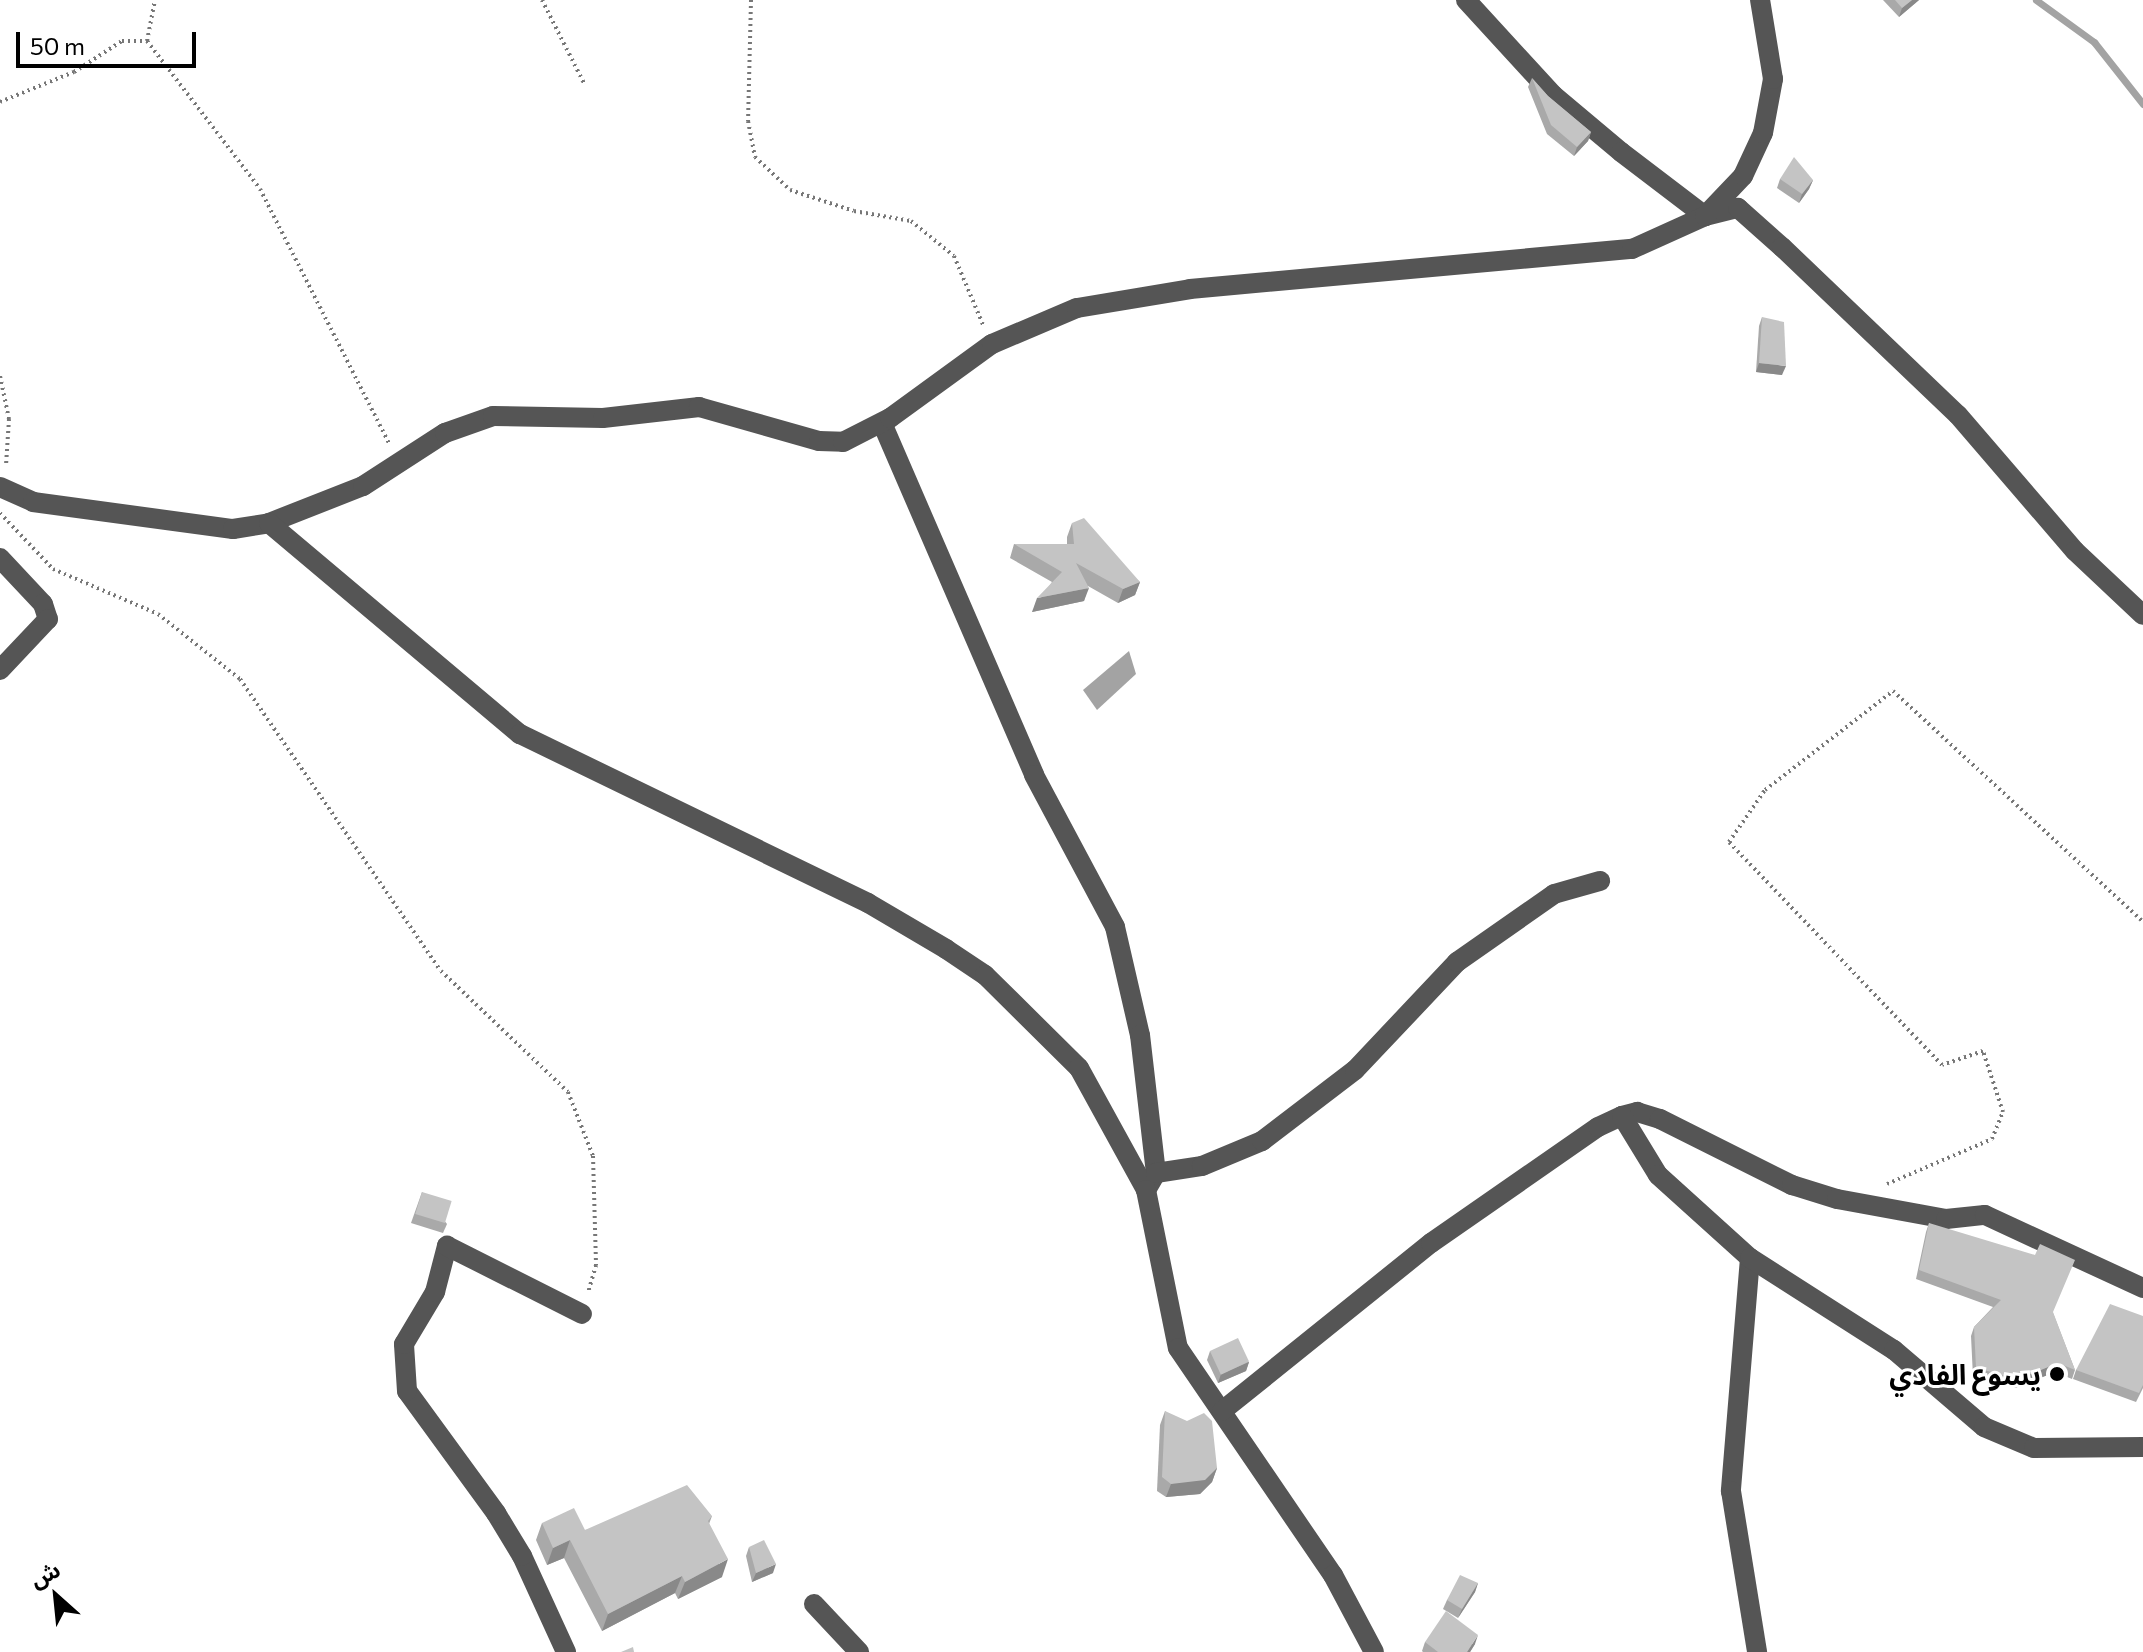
<!DOCTYPE html>
<html>
<head>
<meta charset="utf-8">
<style>
  body { margin:0 }
  #map { position:relative; width:2143px; height:1652px; overflow:hidden; background:#fff; font-family:Commissioner,"Noto Sans Arabic",sans-serif }
  div>[style] { position:absolute }
  .water>* { inset:0; background:#a3a3a3 }
  .stream>* { height:7px; margin:-3.5px; padding:0 3.5px; transform-origin:3.5px; border-radius:3.5px; background:#a3a3a3 }
  .path>* { height:4px; margin-top:-2px; transform-origin:0; background:repeating-linear-gradient(90deg,#777 0 2px,transparent 0 6px) }
  .minor>* { height:20px; margin:-10px; padding:0 10px; transform-origin:10px; border-radius:10px; background:#555 }
  .wall>* { inset:0; background:#a9a9a9 }
  .shaded-wall>* { inset:0; background:#898989 }
  .building>* { inset:0; background:#c4c4c4; transform-origin:0 0 }
  .dots>* { width:22px; height:22px; translate:-50% -50%; box-sizing:border-box; border:4px solid #fff; border-radius:50% }
  span { translate:-50% -50%; white-space:nowrap; text-align:center; line-height:1.15; -webkit-text-stroke:6px #fff; paint-order:stroke }
  .poi-label { font-size:28px; color:#000; font-weight:700 }
  .right { translate:-100% -50%; text-align:right }
  .north { position:absolute; left:16px; top:1556px; width:80px; height:80px; -webkit-text-stroke:6px #fff; paint-order:stroke; rotate:333deg; font-size:22px; font-weight:700; line-height:32px; text-align:center; color:#000 }
  .north::after { content:''; display:block; margin:auto; width:28px; height:36px; background:#000; clip-path:polygon(50% 0,100% 100%,50% 72%,0 100%) }
  .scale { position:absolute; left:16px; top:32px; width:180px; height:36px; box-sizing:border-box; border:4px solid #000; border-top:0; padding-left:10px; font-size:24px; line-height:28px; white-space:nowrap; color:#000; -webkit-text-stroke:6px #fff; paint-order:stroke }
</style>
</head>
<body>
<div id="map">
  <div class="water">
    <div style="clip-path:polygon(1129px 651px,1136px 674px,1097px 710px,1083px 690px)"></div>
  </div>
  <div class="stream">
    <div style="left:2036px;top:0;width:72px;rotate:35.9deg"></div>
    <div style="left:2094px;top:42px;width:79px;rotate:51.7deg"></div>
  </div>
  <div class="path">
    <div style="left:542px;top:0;width:95px;rotate:63.2deg"></div>
    <div style="left:751px;top:0;width:121px;rotate:91.4deg"></div>
    <div style="left:748px;top:121px;width:37px;rotate:79deg"></div>
    <div style="left:755px;top:157px;width:48px;rotate:43.3deg"></div>
    <div style="left:790px;top:190px;width:67px;rotate:18.2deg"></div>
    <div style="left:854px;top:211px;width:58px;rotate:10deg"></div>
    <div style="left:911px;top:221px;width:55px;rotate:39.1deg"></div>
    <div style="left:954px;top:256px;width:77px;rotate:67.1deg"></div>
    <div style="left:147px;top:41px;width:42px;rotate:-79deg"></div>
    <div style="left:0;top:102px;width:80px;rotate:-22.1deg"></div>
    <div style="left:74px;top:72px;width:57px;rotate:-32.9deg"></div>
    <div style="left:122px;top:41px;width:25px"></div>
    <div style="left:147px;top:41px;width:186px;rotate:52.6deg"></div>
    <div style="left:260px;top:189px;width:285px;rotate:63.1deg"></div>
    <div style="left:0;top:376px;width:44px;rotate:78.2deg"></div>
    <div style="left:9px;top:419px;width:47px;rotate:93.7deg"></div>
    <div style="left:0;top:513px;width:77px;rotate:46.6deg"></div>
    <div style="left:53px;top:569px;width:114px;rotate:23.2deg"></div>
    <div style="left:158px;top:614px;width:105px;rotate:38.4deg"></div>
    <div style="left:240px;top:679px;width:354px;rotate:55.5deg"></div>
    <div style="left:441px;top:971px;width:175px;rotate:43.6deg"></div>
    <div style="left:568px;top:1092px;width:69px;rotate:68.7deg"></div>
    <div style="left:593px;top:1156px;width:109px;rotate:88.4deg"></div>
    <div style="left:596px;top:1265px;width:29px;rotate:106deg"></div>
    <div style="left:1887px;top:1184px;width:114px;rotate:-23.2deg"></div>
    <div style="left:1992px;top:1139px;width:29px;rotate:-68deg"></div>
    <div style="left:2003px;top:1112px;width:64px;rotate:-108.2deg"></div>
    <div style="left:1983px;top:1051px;width:43px;rotate:161.1deg"></div>
    <div style="left:1942px;top:1065px;width:308px;rotate:-133.7deg"></div>
    <div style="left:1729px;top:842px;width:63px;rotate:-55.3deg"></div>
    <div style="left:1765px;top:790px;width:162px;rotate:-37.7deg"></div>
    <div style="left:1893px;top:691px;width:340px;rotate:42.7deg"></div>
  </div>
  <div class="minor">
    <div style="left:1466px;top:0;width:129px;rotate:47.5deg"></div>
    <div style="left:1553px;top:95px;width:89px;rotate:40deg"></div>
    <div style="left:1621px;top:152px;width:106px;rotate:37.3deg"></div>
    <div style="left:1705px;top:216px;width:34px;rotate:-14deg"></div>
    <div style="left:1738px;top:208px;width:59px;rotate:41.6deg"></div>
    <div style="left:1782px;top:247px;width:243px;rotate:43.7deg"></div>
    <div style="left:1958px;top:415px;width:179px;rotate:49.3deg"></div>
    <div style="left:2075px;top:551px;width:93px;rotate:43.3deg"></div>
    <div style="left:882px;top:423px;width:383px;rotate:66.6deg"></div>
    <div style="left:1034px;top:775px;width:172px;rotate:61.9deg"></div>
    <div style="left:1115px;top:927px;width:111px;rotate:77deg"></div>
    <div style="left:1140px;top:1035px;width:139px;rotate:83.4deg"></div>
    <div style="left:1156px;top:1173px;width:20px;rotate:120deg"></div>
    <div style="left:0;top:487px;width:36px;rotate:24deg"></div>
    <div style="left:33px;top:502px;width:202px;rotate:7.7deg"></div>
    <div style="left:233px;top:529px;width:36px;rotate:-9deg"></div>
    <div style="left:269px;top:523px;width:101px;rotate:-21.5deg"></div>
    <div style="left:363px;top:486px;width:98px;rotate:-32.9deg"></div>
    <div style="left:445px;top:433px;width:51px;rotate:-19.5deg"></div>
    <div style="left:493px;top:416px;width:110px;rotate:1deg"></div>
    <div style="left:603px;top:418px;width:97px;rotate:-6.5deg"></div>
    <div style="left:699px;top:407px;width:125px;rotate:15.8deg"></div>
    <div style="left:819px;top:441px;width:24px;rotate:2deg"></div>
    <div style="left:843px;top:442px;width:53px;rotate:-27.1deg"></div>
    <div style="left:890px;top:418px;width:126px;rotate:-36deg"></div>
    <div style="left:992px;top:344px;width:92px;rotate:-23deg"></div>
    <div style="left:1077px;top:308px;width:115px;rotate:-9.5deg"></div>
    <div style="left:1190px;top:289px;width:444px;rotate:-5.2deg"></div>
    <div style="left:1632px;top:249px;width:80px;rotate:-24.3deg"></div>
    <div style="left:1705px;top:216px;width:55px;rotate:-46.5deg"></div>
    <div style="left:1743px;top:176px;width:47px;rotate:-65.1deg"></div>
    <div style="left:1763px;top:133px;width:55px;rotate:-79.5deg"></div>
    <div style="left:1773px;top:79px;width:80px;rotate:-99.3deg"></div>
    <div style="left:269px;top:523px;width:328px;rotate:40.1deg"></div>
    <div style="left:520px;top:734px;width:387px;rotate:25.9deg"></div>
    <div style="left:868px;top:903px;width:91px;rotate:30.5deg"></div>
    <div style="left:946px;top:949px;width:47px;rotate:33.7deg"></div>
    <div style="left:985px;top:975px;width:132px;rotate:44.7deg"></div>
    <div style="left:1079px;top:1068px;width:139px;rotate:61.2deg"></div>
    <div style="left:1146px;top:1190px;width:161px;rotate:78.6deg"></div>
    <div style="left:1178px;top:1348px;width:275px;rotate:55.7deg"></div>
    <div style="left:1333px;top:1575px;width:87px;rotate:62deg"></div>
    <div style="left:0;top:558px;width:63px;rotate:46.9deg"></div>
    <div style="left:43px;top:604px;width:16px;rotate:72deg"></div>
    <div style="left:48px;top:619px;width:70px;rotate:133.3deg"></div>
    <div style="left:1622px;top:1116px;width:16px;rotate:-15deg"></div>
    <div style="left:1637px;top:1112px;width:24px;rotate:17deg"></div>
    <div style="left:1660px;top:1119px;width:148px;rotate:26.6deg"></div>
    <div style="left:1792px;top:1185px;width:47px;rotate:17.3deg"></div>
    <div style="left:1837px;top:1199px;width:111px;rotate:10.4deg"></div>
    <div style="left:1946px;top:1219px;width:39px;rotate:-6deg"></div>
    <div style="left:1985px;top:1215px;width:174px;rotate:24.8deg"></div>
    <div style="left:1156px;top:1173px;width:47px;rotate:-8.7deg"></div>
    <div style="left:1202px;top:1166px;width:65px;rotate:-22.6deg"></div>
    <div style="left:1262px;top:1141px;width:117px;rotate:-37.4deg"></div>
    <div style="left:1355px;top:1070px;width:149px;rotate:-46.6deg"></div>
    <div style="left:1457px;top:962px;width:118px;rotate:-35deg"></div>
    <div style="left:1554px;top:894px;width:48px;rotate:-15.8deg"></div>
    <div style="left:1750px;top:1258px;width:234px;rotate:94.7deg"></div>
    <div style="left:1731px;top:1491px;width:163px;rotate:80.8deg"></div>
    <div style="left:1222px;top:1411px;width:268px;rotate:-38.8deg"></div>
    <div style="left:1431px;top:1243px;width:203px;rotate:-34.8deg"></div>
    <div style="left:1598px;top:1127px;width:26px;rotate:-25deg"></div>
    <div style="left:1622px;top:1116px;width:69px;rotate:58.6deg"></div>
    <div style="left:1658px;top:1175px;width:124px;rotate:42.1deg"></div>
    <div style="left:1750px;top:1258px;width:171px;rotate:32.6deg"></div>
    <div style="left:1894px;top:1350px;width:118px;rotate:40.5deg"></div>
    <div style="left:1984px;top:1427px;width:54px;rotate:22.8deg"></div>
    <div style="left:2034px;top:1448px;width:109px;rotate:-0.5deg"></div>
    <div style="left:814px;top:1604px;width:66px;rotate:46.8deg"></div>
    <div style="left:566px;top:1652px;width:106px;rotate:-114.6deg"></div>
    <div style="left:522px;top:1556px;width:50px;rotate:-121.2deg"></div>
    <div style="left:496px;top:1513px;width:151px;rotate:-126.1deg"></div>
    <div style="left:407px;top:1391px;width:47px;rotate:-93.7deg"></div>
    <div style="left:404px;top:1344px;width:61px;rotate:-59.2deg"></div>
    <div style="left:435px;top:1292px;width:48px;rotate:-75.4deg"></div>
    <div style="left:447px;top:1246px;width:151px;rotate:26.7deg"></div>
  </div>
  <div class="wall">
    <div style="clip-path:polygon(1883px 0,1919px 0,1899px 17px)"></div>
    <div style="clip-path:polygon(1532px 78px,1548px 96px,1591px 132px,1588px 141px,1574px 156px,1547px 134px,1528px 87px)"></div>
    <div style="clip-path:polygon(1780px 179px,1813px 180px,1809px 189px,1799px 203px,1777px 188px)"></div>
    <div style="clip-path:polygon(1762px 317px,1782px 375px,1756px 372px,1759px 326px)"></div>
    <div style="clip-path:polygon(1072px 523px,1140px 582px,1135px 595px,1118px 603px,1088px 586px,1084px 601px,1032px 612px,1052px 582px,1010px 558px,1014px 544px,1067px 544px,1067px 537px)"></div>
    <div style="clip-path:polygon(422px 1192px,447px 1224px,443px 1233px,411px 1223px)"></div>
    <div style="clip-path:polygon(1929px 1223px,2053px 1313px,2075px 1370px,2072px 1379px,2055px 1372px,2015px 1388px,1973px 1377px,1971px 1336px,1974px 1327px,1993px 1307px,1916px 1279px,1926px 1232px)"></div>
    <div style="clip-path:polygon(2143px 1316px,2143px 1388px,2136px 1402px,2073px 1379px,2076px 1370px)"></div>
    <div style="clip-path:polygon(1210px 1351px,1249px 1362px,1246px 1371px,1218px 1383px,1207px 1360px)"></div>
    <div style="clip-path:polygon(1165px 1411px,1217px 1468px,1212px 1482px,1200px 1494px,1166px 1497px,1157px 1491px,1160px 1425px)"></div>
    <div style="clip-path:polygon(712px 1516px,709px 1524px,722px 1577px,678px 1599px,675px 1593px,602px 1631px,564px 1558px,547px 1565px,536px 1540px,542px 1523px,585px 1530px)"></div>
    <div style="clip-path:polygon(749px 1547px,773px 1573px,752px 1582px,746px 1556px)"></div>
    <div style="clip-path:polygon(1478px 1583px,1475px 1592px,1458px 1618px,1443px 1609px,1447px 1600px)"></div>
    <div style="clip-path:polygon(1425px 1642px,1475px 1644px,1470px 1652px,1423px 1652px,1422px 1651px)"></div>
  </div>
  <div class="shaded-wall">
    <div style="clip-path:polygon(1912px 0,1919px 0,1899px 17px,1902px 8px)"></div>
    <div style="clip-path:polygon(1591px 132px,1588px 141px,1574px 156px,1577px 147px)"></div>
    <div style="clip-path:polygon(1813px 180px,1809px 189px,1799px 203px,1802px 194px)"></div>
    <div style="clip-path:polygon(1759px 363px,1786px 366px,1782px 375px,1756px 372px)"></div>
    <div style="clip-path:polygon(1140px 582px,1135px 595px,1118px 603px,1123px 589px)"></div>
    <div style="clip-path:polygon(1089px 588px,1084px 601px,1032px 612px,1037px 598px)"></div>
    <div style="clip-path:polygon(1249px 1362px,1246px 1371px,1218px 1383px,1221px 1374px)"></div>
    <div style="clip-path:polygon(2058px 1363px,2055px 1372px,2015px 1388px,2018px 1379px)"></div>
    <div style="clip-path:polygon(1217px 1468px,1212px 1482px,1200px 1494px,1166px 1497px,1171px 1484px)"></div>
    <div style="clip-path:polygon(570px 1540px,564px 1558px,547px 1565px,553px 1548px)"></div>
    <div style="clip-path:polygon(728px 1559px,722px 1577px,678px 1599px,685px 1582px)"></div>
    <div style="clip-path:polygon(776px 1564px,773px 1573px,752px 1582px,756px 1573px)"></div>
    <div style="clip-path:polygon(682px 1576px,675px 1593px,602px 1631px,608px 1614px)"></div>
    <div style="clip-path:polygon(1478px 1583px,1475px 1592px,1458px 1618px,1462px 1609px)"></div>
    <div style="clip-path:polygon(1478px 1635px,1475px 1644px,1470px 1652px,1467px 1652px)"></div>
  </div>
  <div class="building">
    <div style="clip-path:polygon(1895px 0,1912px 0,1902px 8px)"></div>
    <div style="clip-path:polygon(1532px 78px,1548px 96px,1591px 132px,1577px 147px,1551px 125px)"></div>
    <div style="clip-path:polygon(1794px 157px,1813px 180px,1802px 194px,1780px 179px)"></div>
    <div style="clip-path:polygon(1762px 317px,1784px 322px,1786px 366px,1759px 363px)"></div>
    <div style="clip-path:polygon(1084px 518px,1140px 582px,1123px 589px,1076px 563px,1089px 588px,1037px 598px,1062px 572px,1014px 544px,1074px 544px,1072px 523px)"></div>
    <div style="left:422px;top:1192px;width:31px;height:23px;rotate:17deg"></div>
    <div style="clip-path:polygon(1929px 1223px,2035px 1255px,2040px 1244px,2075px 1260px,2053px 1312px,2075px 1370px,2058px 1363px,2018px 1379px,1976px 1368px,1974px 1327px,2001px 1300px,1919px 1270px)"></div>
    <div style="clip-path:polygon(2110px 1304px,2143px 1316px,2143px 1385px,2139px 1393px,2076px 1370px)"></div>
    <div style="left:1238px;top:1338px;width:26px;height:31px;rotate:65deg"></div>
    <div style="clip-path:polygon(1165px 1411px,1187px 1421px,1204px 1413px,1212px 1421px,1217px 1468px,1205px 1480px,1171px 1484px,1162px 1477px)"></div>
    <div style="clip-path:polygon(687px 1485px,712px 1516px,708px 1521px,728px 1559px,685px 1582px,682px 1576px,608px 1614px,570px 1540px,553px 1548px,542px 1523px,574px 1508px,585px 1530px)"></div>
    <div style="clip-path:polygon(764px 1540px,776px 1564px,756px 1573px,749px 1547px)"></div>
    <div style="clip-path:polygon(1460px 1575px,1478px 1583px,1462px 1609px,1447px 1600px)"></div>
    <div style="clip-path:polygon(1446px 1611px,1478px 1635px,1467px 1652px,1438px 1652px,1425px 1642px)"></div>
    <div style="clip-path:polygon(633px 1647px,634px 1652px,621px 1652px)"></div>
  </div>
  <div class="dots">
    <div style="left:2057px;top:1374px;background:#000"></div>
  </div>
  <div class="poi-label">
    <span class="right" style="left:2041px;top:1374px">يسوع الفادي</span>
  </div>
  <div class="north">ش</div>
  <div class="scale">50 m</div>
</div>
</body>
</html>
